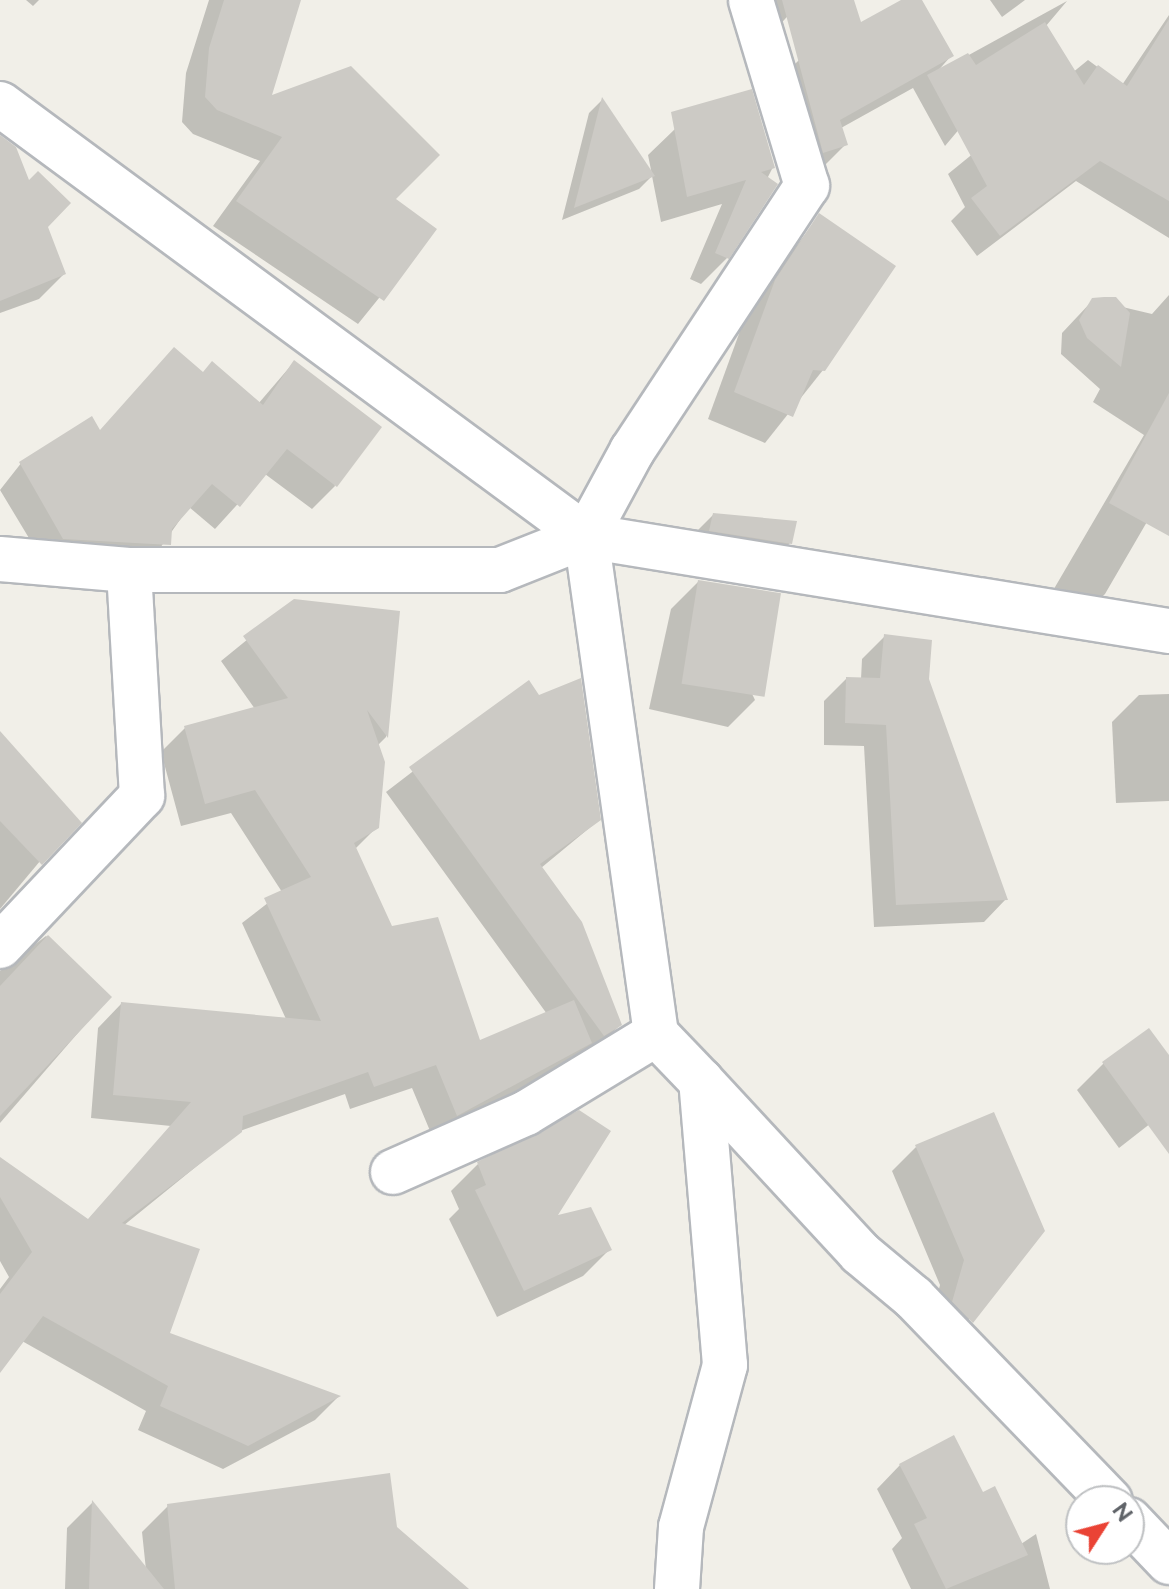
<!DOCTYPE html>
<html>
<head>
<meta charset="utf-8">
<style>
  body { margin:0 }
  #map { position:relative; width:1169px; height:1589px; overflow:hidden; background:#f1efe8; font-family:Raleway,sans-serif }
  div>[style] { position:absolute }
  .shadow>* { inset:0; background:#0003 }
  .building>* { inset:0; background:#cccac5; transform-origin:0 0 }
  .roads { filter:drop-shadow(2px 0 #b5b8bc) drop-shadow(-2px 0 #b5b8bc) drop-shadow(0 2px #b5b8bc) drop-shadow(0 -2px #b5b8bc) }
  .street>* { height:44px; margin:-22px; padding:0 22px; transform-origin:22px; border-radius:22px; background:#fff }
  span { translate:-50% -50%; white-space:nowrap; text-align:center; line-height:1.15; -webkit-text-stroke:6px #fff; paint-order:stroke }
  .north { position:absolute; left:1065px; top:1485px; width:80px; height:80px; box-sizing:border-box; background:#fff; border:2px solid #bfc1c3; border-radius:50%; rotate:54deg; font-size:22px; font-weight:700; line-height:32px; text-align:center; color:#5f6368 }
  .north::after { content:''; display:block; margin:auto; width:28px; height:36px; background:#ea4335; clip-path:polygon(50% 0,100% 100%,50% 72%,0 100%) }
</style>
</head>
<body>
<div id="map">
  <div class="shadow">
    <div style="clip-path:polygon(26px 0,39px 0,33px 6px)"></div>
    <div style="clip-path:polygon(209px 0,282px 0,268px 98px,434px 230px,358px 324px,213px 226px,260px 161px,193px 134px,182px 122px,186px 73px)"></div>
    <div style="clip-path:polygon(755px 0,802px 0,768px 38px)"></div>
    <div style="clip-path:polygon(905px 0,920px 0,951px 56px,936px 73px,1067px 1px,945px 146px,913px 88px,841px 128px,846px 144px,821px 169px,776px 83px,801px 58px)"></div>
    <div style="clip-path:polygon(990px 0,1025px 0,1002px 17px)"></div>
    <div style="clip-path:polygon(1169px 15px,1169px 238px,1076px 181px,977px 256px,951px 221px,965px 207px,948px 174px,1088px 60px,1122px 85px)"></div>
    <div style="clip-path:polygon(602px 100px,652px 175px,648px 155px,675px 129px,773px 167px,727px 258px,701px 284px,690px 279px,722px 204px,661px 222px,652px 176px,639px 189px,562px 220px,589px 113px)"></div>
    <div style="clip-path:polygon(0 201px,46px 227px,64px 274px,39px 299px,0 313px)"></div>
    <div style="clip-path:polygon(820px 215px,823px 370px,765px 443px,708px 419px,748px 309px)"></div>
    <div style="clip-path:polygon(1169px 295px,1169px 484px,1105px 594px,1081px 617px,1048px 599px,1144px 435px,1093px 402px,1100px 389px,1061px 354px,1062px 333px,1093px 300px,1152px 314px)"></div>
    <div style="clip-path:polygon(294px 362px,335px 486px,312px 509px,265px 474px,215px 529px,189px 507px,146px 568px,44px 563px,0 490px,22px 462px,99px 432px,202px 374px,258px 404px)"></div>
    <div style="clip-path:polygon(713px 515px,790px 543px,763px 570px,686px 542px)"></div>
    <div style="clip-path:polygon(698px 582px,755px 700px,728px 727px,649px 709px,671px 609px)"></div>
    <div style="clip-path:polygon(295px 601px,398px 613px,386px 737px,377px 746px,377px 827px,354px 850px,390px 929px,479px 1043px,547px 1014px,386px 792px,528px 683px,599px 820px,541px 868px,620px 1025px,596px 1049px,433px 1138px,412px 1088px,350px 1109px,345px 1094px,240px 1131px,123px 1226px,167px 1334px,338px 1397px,315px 1420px,223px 1469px,138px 1430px,146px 1411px,22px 1341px,0 1367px,0 1289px,9px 1277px,0 1261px,0 1160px,87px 1221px,171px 1126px,91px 1118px,98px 1028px,121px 1004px,286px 1019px,242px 923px,282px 892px,231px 813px,181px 826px,161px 752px,185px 728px,255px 709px,221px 661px)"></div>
    <div style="clip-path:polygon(885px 636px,927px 679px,1006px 899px,984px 922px,874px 927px,864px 746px,824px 745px,824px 701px,846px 679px,861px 679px,862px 659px)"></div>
    <div style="clip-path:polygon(1169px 694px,1169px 801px,1116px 803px,1112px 722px,1139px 695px)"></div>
    <div style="clip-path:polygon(0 734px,76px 818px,0 909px)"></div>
    <div style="clip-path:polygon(46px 936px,109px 997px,0 1123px,0 971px)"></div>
    <div style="clip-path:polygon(1169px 1058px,1169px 1109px,1119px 1148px,1077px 1090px,1104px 1063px)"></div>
    <div style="clip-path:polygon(916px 1147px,1042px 1231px,947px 1346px,929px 1327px,940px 1285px,892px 1171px)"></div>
    <div style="clip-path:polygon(478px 1164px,553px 1219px,609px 1250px,583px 1276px,497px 1317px,449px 1219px,459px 1209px,451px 1191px)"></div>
    <div style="clip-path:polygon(900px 1465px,982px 1494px,1021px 1544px,1036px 1534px,1050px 1589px,911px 1589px,892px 1549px,902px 1538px,877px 1489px)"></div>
    <div style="clip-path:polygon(92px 1503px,146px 1570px,142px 1532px,168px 1506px,396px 1528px,462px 1589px,65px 1589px,67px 1528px)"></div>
  </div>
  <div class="building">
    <div style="clip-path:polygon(224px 0,301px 0,272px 95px,351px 66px,440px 155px,396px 199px,437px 229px,384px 301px,236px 201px,282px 137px,217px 110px,205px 97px,209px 48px)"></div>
    <div style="clip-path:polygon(782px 0,854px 0,861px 22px,901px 0,922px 0,954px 56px,840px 120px,848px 145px,823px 153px)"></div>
    <div style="clip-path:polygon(1169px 19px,1169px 201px,1100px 161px,1000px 236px,971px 198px,987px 186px,927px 75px,968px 53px,976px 65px,1045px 22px,1084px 85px,1098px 65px,1127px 86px)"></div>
    <div style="clip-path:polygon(752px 89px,775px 168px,761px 172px,778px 184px,729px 259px,715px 253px,746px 180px,687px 197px,671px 112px)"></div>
    <div style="clip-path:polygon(602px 97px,655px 176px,574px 208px)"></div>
    <div style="clip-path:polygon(0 135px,16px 147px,29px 180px,38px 171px,71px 203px,48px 227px,66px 274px,0 301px)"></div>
    <div style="clip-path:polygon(819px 213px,896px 266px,825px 371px,813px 370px,793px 417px,734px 392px,775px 280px)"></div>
    <div style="clip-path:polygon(1104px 297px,1116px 297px,1130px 313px,1121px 367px,1087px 338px,1079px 320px,1092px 298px)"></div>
    <div style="clip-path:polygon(174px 347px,203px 372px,212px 361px,263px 405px,294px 360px,382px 427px,337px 487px,287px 449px,240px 507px,212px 484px,172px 529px,171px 545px,63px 539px,19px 462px,92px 416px,100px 430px)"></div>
    <div style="clip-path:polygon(1169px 393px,1169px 536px,1109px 503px)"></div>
    <div style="clip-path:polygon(713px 513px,797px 521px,792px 544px,709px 531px)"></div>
    <div style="left:698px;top:580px;width:84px;height:105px;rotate:9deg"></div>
    <div style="clip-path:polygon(294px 599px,400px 611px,388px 738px,367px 710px,385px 762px,379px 828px,354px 843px,392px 926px,438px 917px,480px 1040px,574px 1000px,592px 1043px,457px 1116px,436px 1065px,374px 1087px,368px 1072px,243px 1116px,242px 1132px,122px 1223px,200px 1249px,170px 1333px,341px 1396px,248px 1446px,160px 1406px,168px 1386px,43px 1316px,0 1373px,0 1294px,32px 1252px,0 1197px,0 1157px,88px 1219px,191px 1102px,113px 1095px,121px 1002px,321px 1021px,264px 898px,311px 877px,255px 790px,205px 804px,184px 726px,288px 698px,243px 636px)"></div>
    <div style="clip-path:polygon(884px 634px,932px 640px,929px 679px,1008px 900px,896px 905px,886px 725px,845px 723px,846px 677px,880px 678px)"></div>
    <div style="clip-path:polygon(581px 678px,601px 820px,540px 864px,582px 922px,622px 1025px,604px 1036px,409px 767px,529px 680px,539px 695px)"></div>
    <div style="clip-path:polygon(0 731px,82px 823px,42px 865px,0 821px)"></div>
    <div style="clip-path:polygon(48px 935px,112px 997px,0 1116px,0 986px)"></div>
    <div style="clip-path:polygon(1149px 1028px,1169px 1055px,1169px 1154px,1102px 1062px)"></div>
    <div style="clip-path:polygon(579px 1110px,611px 1131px,558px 1215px,591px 1207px,612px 1250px,524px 1291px,475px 1190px,486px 1185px,477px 1162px)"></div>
    <div style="clip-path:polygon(994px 1112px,1045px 1231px,973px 1323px,952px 1302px,964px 1260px,915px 1145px)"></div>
    <div style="clip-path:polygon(954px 1435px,983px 1492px,995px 1486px,1028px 1555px,946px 1589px,914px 1524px,927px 1518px,899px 1464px)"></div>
    <div style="clip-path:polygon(390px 1473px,397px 1527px,469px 1589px,175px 1589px,167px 1504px)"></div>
    <div style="clip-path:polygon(92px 1500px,164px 1589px,89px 1589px)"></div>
  </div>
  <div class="roads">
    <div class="street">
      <div style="left:0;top:104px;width:728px;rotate:36.4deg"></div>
      <div style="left:586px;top:536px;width:591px;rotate:9.26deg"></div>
      <div style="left:0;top:559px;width:129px;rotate:4.9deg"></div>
      <div style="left:129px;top:570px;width:371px"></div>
      <div style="left:500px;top:570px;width:92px;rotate:-21.6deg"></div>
      <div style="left:0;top:946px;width:207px;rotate:-46.6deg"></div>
      <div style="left:142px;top:796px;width:226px;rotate:-93.3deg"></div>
      <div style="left:701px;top:1081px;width:234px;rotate:47.2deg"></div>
      <div style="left:860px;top:1253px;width:70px;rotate:39.8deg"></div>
      <div style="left:914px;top:1298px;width:282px;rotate:46deg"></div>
      <div style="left:393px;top:1172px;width:145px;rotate:-23.9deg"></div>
      <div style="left:526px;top:1113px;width:152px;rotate:-31.3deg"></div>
      <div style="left:1129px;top:1520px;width:58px;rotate:46.4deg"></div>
      <div style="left:677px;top:1589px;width:62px;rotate:-86.3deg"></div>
      <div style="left:681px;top:1527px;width:168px;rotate:-74.8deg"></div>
      <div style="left:725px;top:1365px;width:285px;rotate:-94.8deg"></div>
      <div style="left:701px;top:1081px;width:65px;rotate:-133.8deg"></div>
      <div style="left:656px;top:1034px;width:503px;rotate:-98deg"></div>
      <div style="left:586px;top:536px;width:97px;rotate:-61.6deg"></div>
      <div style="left:632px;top:451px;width:318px;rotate:-56.6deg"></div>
      <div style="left:807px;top:186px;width:194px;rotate:-106.8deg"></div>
    </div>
  </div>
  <div class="north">N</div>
</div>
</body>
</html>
